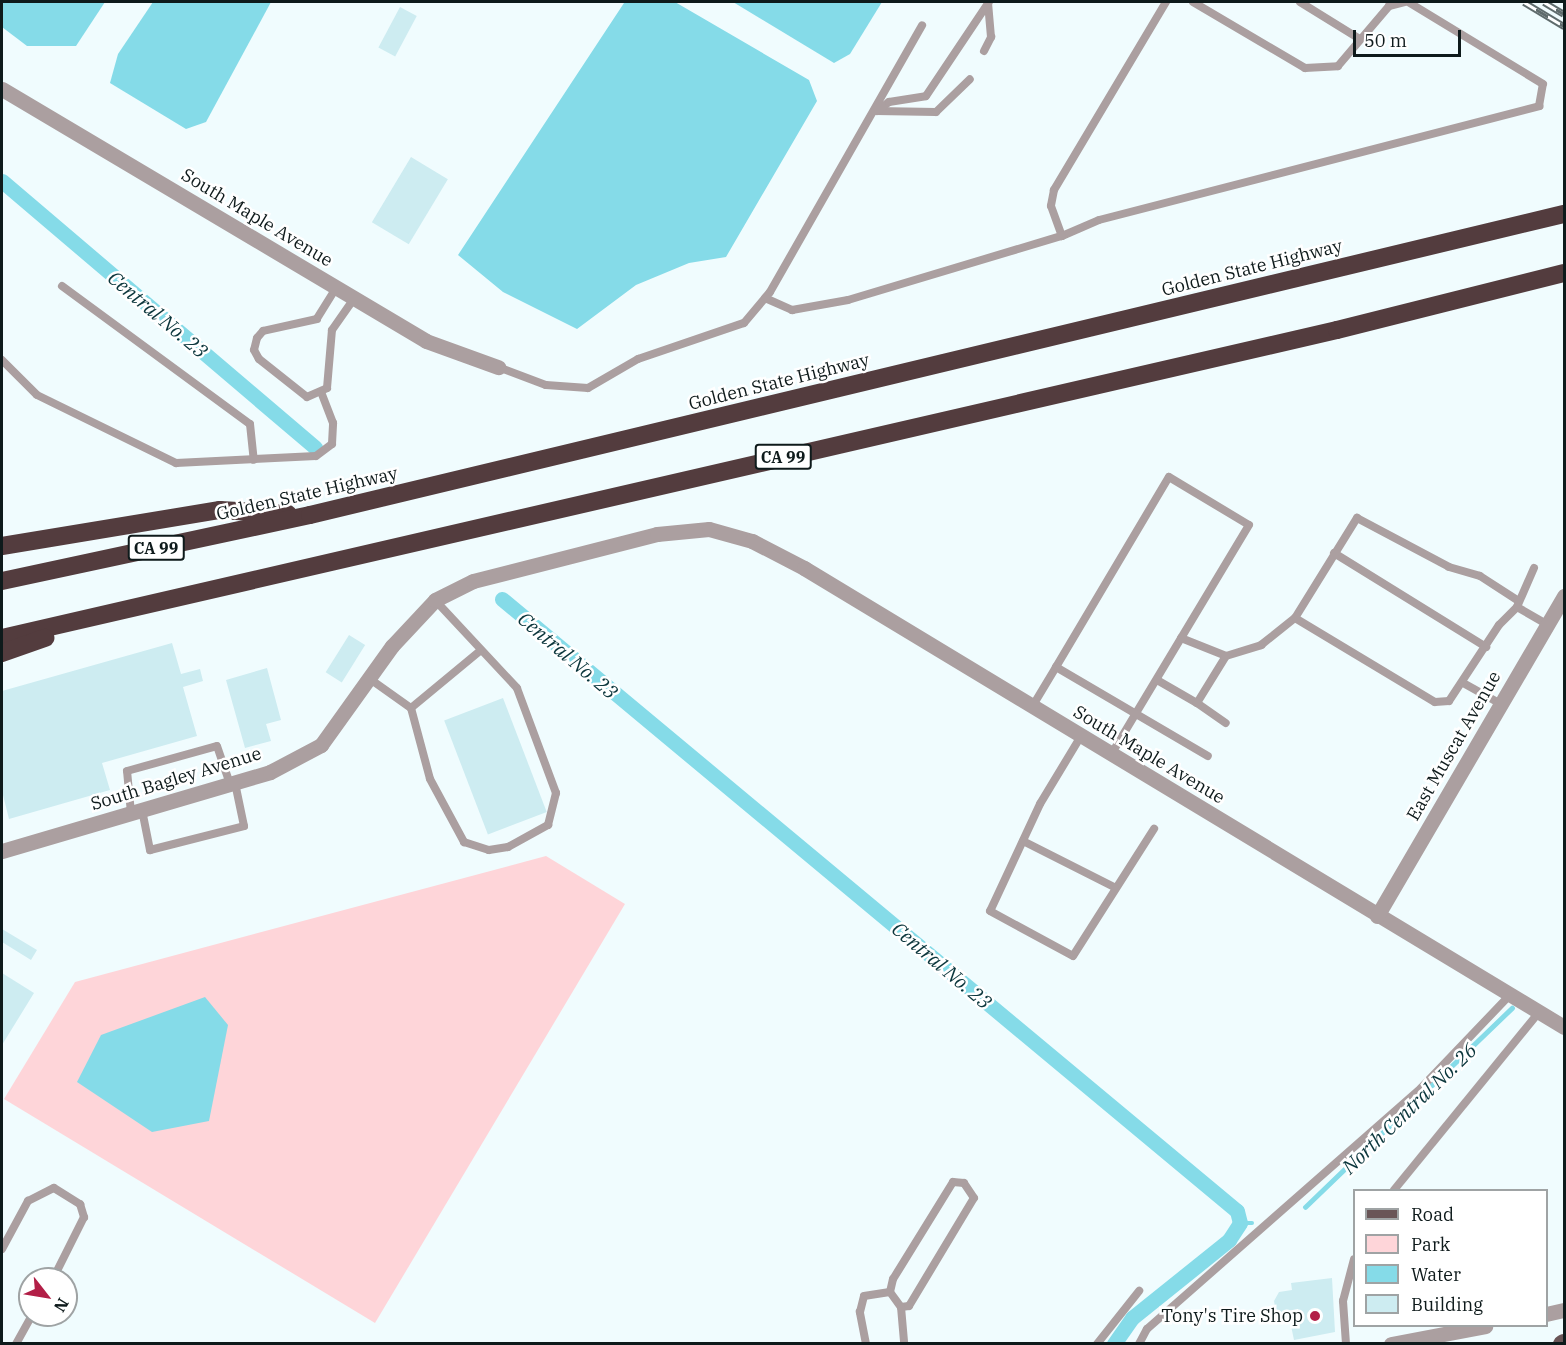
<!DOCTYPE html>
<html>
<head>
<meta charset="utf-8">
<style>
  body { margin:0 }
  #map { position:relative; width:1566px; height:1345px; overflow:hidden; background:#f0fcfe; font-family:"IBM Plex Serif",serif }
  div>[style] { position:absolute }
  .green>* { inset:0; background:#fed5d9 }
  .water>* { inset:0; background:#85dbe8 }
  .stream>* { height:4.5px; margin:-2.25px; padding:0 2.25px; transform-origin:2.25px; border-radius:2.25px; background:#85dbe8 }
  .canal>* { height:15px; margin:-7.5px; padding:0 7.5px; transform-origin:7.5px; border-radius:7.5px; background:#85dbe8 }
  .building>* { inset:0; background:#cdecf1; transform-origin:0 0 }
  .lane>* { height:8px; margin:-4px; padding:0 4px; transform-origin:4px; border-radius:4px; background:#ab9fa0 }
  .street>* { height:15px; margin:-7.5px; padding:0 7.5px; transform-origin:7.5px; border-radius:7.5px; background:#ab9fa0 }
  .primary>* { height:18px; margin:-9px; padding:0 9px; transform-origin:9px; border-radius:9px; background:#6a5557 }
  .highway>* { height:18px; margin:-9px; padding:0 9px; transform-origin:9px; border-radius:9px; background:#533c3e }
  .rail>* { height:7px; margin-top:-3.5px; transform-origin:0; background:repeating-linear-gradient(90deg,#fff 0 14px,#5f6b6c 0 28px); box-sizing:border-box; border-block:2px solid #5f6b6c }
  .dots>* { width:16px; height:16px; translate:-50% -50%; box-sizing:border-box; border:3px solid #fff; border-radius:50% }
  span { translate:-50% -50%; white-space:nowrap; text-align:center; line-height:1.15; -webkit-text-stroke:5px #fff; paint-order:stroke }
  .shield-label span { padding:2px 4px; background:#fff; border:2px solid; border-radius:4px; -webkit-text-stroke-width:0 }
  .shield-label { font-size:16px; color:#0e1a1b; font-weight:700 }
  .street-label { font-size:18px; color:#0e1a1b }
  .poi-label { font-size:18px; color:#0e1a1b }
  .right { translate:-100% -50%; text-align:right }
  .water-label { font-size:20px; color:#0b363c; font-style:italic }
  .frame { position:absolute; inset:0; border:3px solid #0e1a1b; pointer-events:none }
  .legend { position:absolute; left:1353px; top:1189px; width:195px; height:138px; box-sizing:border-box; background:#fff; border:2px solid #9fa3a4; margin:0; padding:8px 10px; list-style:none; font-size:18px; color:#0e1a1b }
  .legend li { display:flex; align-items:center; gap:12px; height:30px }
  .legend b { width:30px; border:2px solid #9fa3a4 }
  .north { position:absolute; left:18px; top:1267px; width:60px; height:60px; box-sizing:border-box; background:#fff; border:2px solid #9fa3a4; border-radius:50%; rotate:121deg; font-size:16px; font-weight:700; line-height:24px; text-align:center; color:#0e1a1b }
  .north::after { content:''; display:block; margin:auto; width:21px; height:27px; background:#b21f47; clip-path:polygon(50% 0,100% 100%,50% 72%,0 100%) }
  .scale { position:absolute; left:1353px; top:30px; width:108px; height:27px; box-sizing:border-box; border:3px solid #0e1a1b; border-top:0; padding-left:8px; font-size:18px; line-height:21px; white-space:nowrap; color:#0e1a1b; -webkit-text-stroke:4px #fff; paint-order:stroke }
</style>
</head>
<body>
<div id="map">
  <div class="green">
    <div style="clip-path:polygon(546px 856px,625px 904px,375px 1323px,4px 1099px,75px 982px)"></div>
  </div>
  <div class="water">
    <div style="clip-path:polygon(2px 2px,105px 2px,76px 46px,27px 46px,2px 27px)"></div>
    <div style="clip-path:polygon(153px 2px,271px 2px,206px 122px,186px 129px,110px 83px,118px 54px)"></div>
    <div style="clip-path:polygon(675px 2px,809px 80px,817px 101px,726px 257px,689px 263px,636px 285px,577px 329px,503px 292px,458px 255px,624px 3px)"></div>
    <div style="clip-path:polygon(733px 2px,882px 2px,850px 54px,834px 63px)"></div>
    <div style="clip-path:polygon(205px 997px,228px 1025px,209px 1121px,152px 1132px,77px 1082px,101px 1035px)"></div>
  </div>
  <div class="stream">
    <div style="left:1305px;top:1207px;width:287px;rotate:-43.9deg"></div>
    <div style="left:1240px;top:1223px;width:12px"></div>
  </div>
  <div class="canal">
    <div style="left:2px;top:181px;width:411px;rotate:40.4deg"></div>
    <div style="left:502px;top:599px;width:956px;rotate:39.78deg"></div>
    <div style="left:1237px;top:1211px;width:12px;rotate:76deg"></div>
    <div style="left:1240px;top:1223px;width:20px;rotate:123deg"></div>
    <div style="left:1229px;top:1240px;width:124px;rotate:141.2deg"></div>
    <div style="left:1132px;top:1318px;width:32px;rotate:125deg"></div>
  </div>
  <div class="building">
    <div style="left:400px;top:7px;width:19px;height:46px;rotate:28deg"></div>
    <div style="left:411px;top:157px;width:43px;height:76px;rotate:31deg"></div>
    <div style="left:349px;top:635px;width:19px;height:44px;rotate:32deg"></div>
    <div style="clip-path:polygon(172px 643px,181px 674px,200px 669px,203px 681px,183px 687px,197px 736px,102px 763px,110px 790px,9px 819px,2px 791px,2px 691px)"></div>
    <div style="clip-path:polygon(267px 668px,281px 720px,266px 724px,271px 741px,245px 748px,226px 680px)"></div>
    <div style="left:503px;top:698px;width:122px;height:63px;rotate:69deg"></div>
    <div style="clip-path:polygon(2px 929px,37px 950px,31px 960px,2px 942px)"></div>
    <div style="clip-path:polygon(2px 973px,34px 993px,2px 1045px)"></div>
    <div style="clip-path:polygon(1332px 1278px,1335px 1332px,1294px 1340px,1290px 1321px,1278px 1324px,1274px 1301px,1279px 1292px,1292px 1290px,1291px 1283px)"></div>
  </div>
  <div class="lane">
    <div style="left:1166px;top:2px;width:219px;rotate:120.8deg"></div>
    <div style="left:1054px;top:190px;width:16px;rotate:101deg"></div>
    <div style="left:1051px;top:206px;width:32px;rotate:70deg"></div>
    <div style="left:1062px;top:236px;width:40px;rotate:-23.4deg"></div>
    <div style="left:1099px;top:220px;width:455px;rotate:-14.5deg"></div>
    <div style="left:1539px;top:106px;width:22px;rotate:-80deg"></div>
    <div style="left:1543px;top:84px;width:158px;rotate:-148.7deg"></div>
    <div style="left:1193px;top:2px;width:130px;rotate:30.5deg"></div>
    <div style="left:1305px;top:68px;width:33px;rotate:-3deg"></div>
    <div style="left:1338px;top:66px;width:79px;rotate:-49.6deg"></div>
    <div style="left:1389px;top:6px;width:16px;rotate:-14deg"></div>
    <div style="left:1300px;top:2px;width:70px;rotate:31.7deg"></div>
    <div style="left:984px;top:51px;width:16px;rotate:-63deg"></div>
    <div style="left:991px;top:37px;width:34px;rotate:-95deg"></div>
    <div style="left:876px;top:111px;width:60px;rotate:1deg"></div>
    <div style="left:936px;top:112px;width:47px;rotate:-44.1deg"></div>
    <div style="left:877px;top:111px;width:15px;rotate:-37deg"></div>
    <div style="left:889px;top:102px;width:37px;rotate:-9deg"></div>
    <div style="left:926px;top:96px;width:113px;rotate:-56.2deg"></div>
    <div style="left:62px;top:286px;width:233px;rotate:36.3deg"></div>
    <div style="left:250px;top:424px;width:36px;rotate:84deg"></div>
    <div style="left:336px;top:288px;width:36px;rotate:122deg"></div>
    <div style="left:317px;top:319px;width:55px;rotate:167.5deg"></div>
    <div style="left:263px;top:331px;width:9px;rotate:131deg"></div>
    <div style="left:257px;top:338px;width:12px;rotate:104deg"></div>
    <div style="left:254px;top:350px;width:10px;rotate:61deg"></div>
    <div style="left:259px;top:359px;width:61px;rotate:38.4deg"></div>
    <div style="left:307px;top:397px;width:22px;rotate:-24deg"></div>
    <div style="left:327px;top:388px;width:58px;rotate:-85.1deg"></div>
    <div style="left:332px;top:330px;width:38px;rotate:-55deg"></div>
    <div style="left:765px;top:298px;width:30px;rotate:24deg"></div>
    <div style="left:792px;top:310px;width:57px;rotate:-10.1deg"></div>
    <div style="left:848px;top:300px;width:223px;rotate:-16.7deg"></div>
    <div style="left:2px;top:360px;width:49px;rotate:45deg"></div>
    <div style="left:37px;top:395px;width:155px;rotate:26.1deg"></div>
    <div style="left:176px;top:463px;width:140px;rotate:-2.9deg"></div>
    <div style="left:316px;top:456px;width:20px;rotate:-37deg"></div>
    <div style="left:332px;top:444px;width:21px;rotate:-87deg"></div>
    <div style="left:333px;top:423px;width:31px;rotate:-111deg"></div>
    <div style="left:498px;top:367px;width:51px;rotate:20.6deg"></div>
    <div style="left:546px;top:385px;width:42px;rotate:4.1deg"></div>
    <div style="left:588px;top:388px;width:58px;rotate:-30.1deg"></div>
    <div style="left:638px;top:359px;width:112px;rotate:-18.8deg"></div>
    <div style="left:744px;top:323px;width:40px;rotate:-50deg"></div>
    <div style="left:770px;top:292px;width:307px;rotate:-60.3deg"></div>
    <div style="left:1334px;top:553px;width:179px;rotate:31.7deg"></div>
    <div style="left:1534px;top:568px;width:43px;rotate:113.6deg"></div>
    <div style="left:1517px;top:607px;width:36px;rotate:30deg"></div>
    <div style="left:1295px;top:618px;width:163px;rotate:31deg"></div>
    <div style="left:1435px;top:702px;width:14px;rotate:-4deg"></div>
    <div style="left:1449px;top:701px;width:91px;rotate:-56.7deg"></div>
    <div style="left:1499px;top:625px;width:25px;rotate:-45deg"></div>
    <div style="left:1181px;top:638px;width:48px;rotate:21.8deg"></div>
    <div style="left:1226px;top:656px;width:37px;rotate:-17deg"></div>
    <div style="left:1261px;top:645px;width:43px;rotate:-38.5deg"></div>
    <div style="left:1295px;top:618px;width:118px;rotate:-58.2deg"></div>
    <div style="left:1357px;top:518px;width:104px;rotate:28deg"></div>
    <div style="left:1449px;top:567px;width:32px;rotate:16deg"></div>
    <div style="left:1480px;top:576px;width:44px;rotate:33deg"></div>
    <div style="left:1056px;top:667px;width:221px;rotate:-59.3deg"></div>
    <div style="left:1169px;top:477px;width:93px;rotate:31deg"></div>
    <div style="left:1249px;top:525px;width:268px;rotate:121deg"></div>
    <div style="left:370px;top:679px;width:50px;rotate:35.3deg"></div>
    <div style="left:411px;top:708px;width:73px;rotate:75deg"></div>
    <div style="left:430px;top:779px;width:72px;rotate:61.6deg"></div>
    <div style="left:464px;top:842px;width:26px;rotate:18deg"></div>
    <div style="left:489px;top:850px;width:19px;rotate:-9deg"></div>
    <div style="left:508px;top:847px;width:46px;rotate:-28.8deg"></div>
    <div style="left:548px;top:825px;width:33px;rotate:-76deg"></div>
    <div style="left:556px;top:793px;width:112px;rotate:-110.4deg"></div>
    <div style="left:517px;top:688px;width:120px;rotate:-133deg"></div>
    <div style="left:1157px;top:680px;width:46px;rotate:29.9deg"></div>
    <div style="left:1197px;top:703px;width:55px;rotate:-58.3deg"></div>
    <div style="left:1465px;top:684px;width:41px;rotate:29.1deg"></div>
    <div style="left:1197px;top:703px;width:35px;rotate:35deg"></div>
    <div style="left:1032px;top:707px;width:47px;rotate:-59deg"></div>
    <div style="left:1056px;top:667px;width:176px;rotate:30.4deg"></div>
    <div style="left:411px;top:708px;width:89px;rotate:-39.6deg"></div>
    <div style="left:1081px;top:736px;width:79px;rotate:121.1deg"></div>
    <div style="left:1040px;top:804px;width:118px;rotate:115deg"></div>
    <div style="left:990px;top:911px;width:94px;rotate:28.5deg"></div>
    <div style="left:1073px;top:956px;width:151px;rotate:-57.5deg"></div>
    <div style="left:142px;top:810px;width:41px;rotate:78.7deg"></div>
    <div style="left:150px;top:850px;width:97px;rotate:-14.3deg"></div>
    <div style="left:244px;top:826px;width:44px;rotate:-101.8deg"></div>
    <div style="left:131px;top:813px;width:42px;rotate:-95.4deg"></div>
    <div style="left:127px;top:771px;width:93px;rotate:-15.5deg"></div>
    <div style="left:217px;top:746px;width:40px;rotate:71.1deg"></div>
    <div style="left:1023px;top:841px;width:102px;rotate:26.8deg"></div>
    <div style="left:1394px;top:1190px;width:230px;rotate:-50.8deg"></div>
    <div style="left:2px;top:1249px;width:55px;rotate:-61.6deg"></div>
    <div style="left:28px;top:1201px;width:29px;rotate:-27deg"></div>
    <div style="left:54px;top:1188px;width:31px;rotate:32deg"></div>
    <div style="left:80px;top:1204px;width:14px;rotate:73deg"></div>
    <div style="left:84px;top:1217px;width:69px;rotate:116.6deg"></div>
    <div style="left:901px;top:1307px;width:8px;rotate:-7deg"></div>
    <div style="left:909px;top:1306px;width:126px;rotate:-59deg"></div>
    <div style="left:974px;top:1198px;width:18px;rotate:-124deg"></div>
    <div style="left:964px;top:1183px;width:11px;rotate:-175deg"></div>
    <div style="left:953px;top:1182px;width:114px;rotate:121.7deg"></div>
    <div style="left:893px;top:1279px;width:13px;rotate:103deg"></div>
    <div style="left:890px;top:1292px;width:19px;rotate:54deg"></div>
    <div style="left:901px;top:1307px;width:37px;rotate:85deg"></div>
    <div style="left:16px;top:1344px;width:33px;rotate:-61deg"></div>
    <div style="left:866px;top:1344px;width:33px;rotate:-101deg"></div>
    <div style="left:860px;top:1312px;width:16px;rotate:-76deg"></div>
    <div style="left:864px;top:1296px;width:26px;rotate:-9deg"></div>
    <div style="left:1097px;top:1344px;width:68px;rotate:-51.6deg"></div>
    <div style="left:1139px;top:1344px;width:17px;rotate:-62deg"></div>
    <div style="left:1147px;top:1329px;width:365px;rotate:-41.3deg"></div>
    <div style="left:1421px;top:1088px;width:129px;rotate:-46.3deg"></div>
    <div style="left:1346px;top:1344px;width:43px;rotate:-94deg"></div>
    <div style="left:1343px;top:1301px;width:43px;rotate:-75.3deg"></div>
  </div>
  <div class="street">
    <div style="left:2px;top:89px;width:493px;rotate:30.7deg"></div>
    <div style="left:426px;top:341px;width:77px;rotate:19.9deg"></div>
    <div style="left:2px;top:851px;width:279px;rotate:-16.4deg"></div>
    <div style="left:270px;top:772px;width:58px;rotate:-27.9deg"></div>
    <div style="left:321px;top:745px;width:122px;rotate:-54.4deg"></div>
    <div style="left:392px;top:646px;width:63px;rotate:-46.9deg"></div>
    <div style="left:435px;top:600px;width:42px;rotate:-26.6deg"></div>
    <div style="left:473px;top:581px;width:190px;rotate:-14.3deg"></div>
    <div style="left:657px;top:534px;width:52px;rotate:-5.5deg"></div>
    <div style="left:709px;top:529px;width:45px;rotate:15.6deg"></div>
    <div style="left:752px;top:541px;width:59px;rotate:27.4deg"></div>
    <div style="left:804px;top:568px;width:888px;rotate:31.13deg"></div>
    <div style="left:1377px;top:916px;width:371px;rotate:-59.7deg"></div>
    <div style="left:1546px;top:1314px;width:18px;rotate:-13deg"></div>
    <div style="left:1391px;top:1344px;width:96px;rotate:-10.8deg"></div>
  </div>
  <div class="primary">
    <div style="left:1562px;top:1344px;width:2px;rotate:-27deg"></div>
  </div>
  <div class="highway">
    <div style="left:2px;top:546px;width:221px;rotate:-9.4deg"></div>
    <div style="left:220px;top:510px;width:68px;rotate:3.4deg"></div>
    <div style="left:2px;top:581px;width:315px;rotate:-12.1deg"></div>
    <div style="left:310px;top:515px;width:1290px;rotate:-13.5deg"></div>
    <div style="left:2px;top:638px;width:1370px;rotate:-12.99deg"></div>
    <div style="left:1337px;top:330px;width:234px;rotate:-14.1deg"></div>
    <div style="left:2px;top:653px;width:46px;rotate:-19.2deg"></div>
  </div>
  <div class="rail">
    <div style="left:1524px;top:2px;width:47px;rotate:31deg"></div>
    <div style="left:1544px;top:2px;width:23px;rotate:31deg"></div>
  </div>
  <div class="dots">
    <div style="left:1315px;top:1316px;background:#b21f47"></div>
  </div>
  <div class="shield-label">
    <span style="left:783px;top:457px">CA 99</span>
    <span style="left:156px;top:548px">CA 99</span>
  </div>
  <div class="street-label">
    <span style="left:257px;top:218px;rotate:31deg">South Maple Avenue</span>
    <span style="left:1252px;top:268px;rotate:-14deg">Golden State Highway</span>
    <span style="left:779px;top:382px;rotate:-14deg">Golden State Highway</span>
    <span style="left:307px;top:494px;rotate:-13deg">Golden State Highway</span>
    <span style="left:1454px;top:746px;rotate:-60deg">East Muscat Avenue</span>
    <span style="left:1149px;top:755px;rotate:31deg">South Maple Avenue</span>
    <span style="left:176px;top:779px;rotate:-17deg">South Bagley Avenue</span>
  </div>
  <div class="poi-label">
    <span class="right" style="left:1303px;top:1316px">Tony's Tire Shop</span>
  </div>
  <div class="water-label">
    <span style="left:158px;top:314px;rotate:40deg">Central No. 23</span>
    <span style="left:568px;top:655px;rotate:40deg">Central No. 23</span>
    <span style="left:942px;top:965px;rotate:40deg">Central No. 23</span>
    <span style="left:1409px;top:1108px;rotate:-44deg">North Central No. 26</span>
  </div>
  <div class="frame"></div>
  <ul class="legend">
  <li><b style="height:8px;background:#6a5557"></b>Road</li>
  <li><b style="height:16px;background:#fed5d9"></b>Park</li>
  <li><b style="height:16px;background:#85dbe8"></b>Water</li>
  <li><b style="height:16px;background:#cdecf1"></b>Building</li>
  </ul>
  <div class="north">N</div>
  <div class="scale">50 m</div>
</div>
</body>
</html>
